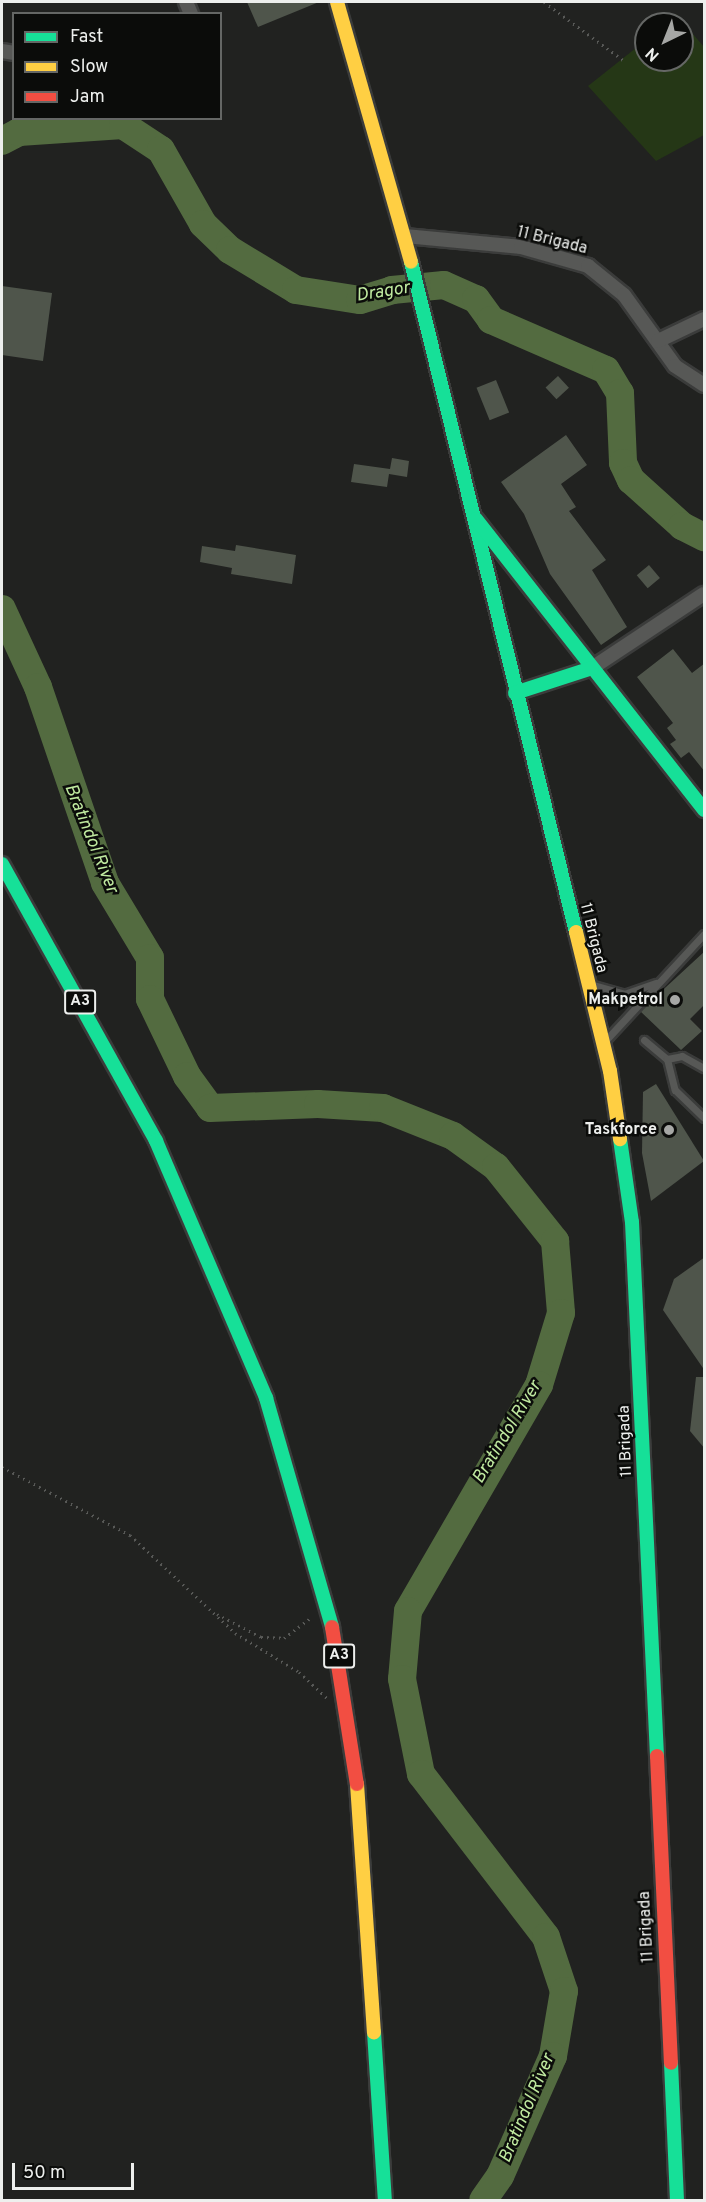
<!DOCTYPE html>
<html>
<head>
<meta charset="utf-8">
<style>
  body { margin:0 }
  #map { position:relative; width:706px; height:2202px; overflow:hidden; background:#212220; font-family:Overpass,sans-serif }
  div>[style] { position:absolute }
  .green>* { inset:0; background:#253716 }
  .river>* { height:28px; margin:-14px; padding:0 14px; transform-origin:14px; border-radius:14px; background:#536b40 }
  .building>* { inset:0; background:#4f554b; transform-origin:0 0 }
  .path>* { height:3px; margin-top:-1.5px; transform-origin:0; background:repeating-linear-gradient(90deg,#585957 0 1.5px,transparent 0 6px) }
  .roads { filter:drop-shadow(2px 0 #3b3c3b) drop-shadow(-2px 0 #3b3c3b) drop-shadow(0 2px #3b3c3b) drop-shadow(0 -2px #3b3c3b) }
  .lane>* { height:7px; margin:-3.5px; padding:0 3.5px; transform-origin:3.5px; border-radius:3.5px; background:#575856 }
  .street>* { height:14px; margin:-7px; padding:0 7px; transform-origin:7px; border-radius:7px; background:#575856 }
  .fast>* { height:14px; margin:-7px; padding:0 7px; transform-origin:7px; border-radius:7px; background:#16e098 }
  .slow>* { height:14px; margin:-7px; padding:0 7px; transform-origin:7px; border-radius:7px; background:#ffcf43 }
  .jam>* { height:14px; margin:-7px; padding:0 7px; transform-origin:7px; border-radius:7px; background:#f24e42 }
  .dots>* { width:16px; height:16px; translate:-50% -50%; box-sizing:border-box; border:3px solid #0b0c0a; border-radius:50% }
  span { translate:-50% -50%; white-space:nowrap; text-align:center; line-height:1.15; -webkit-text-stroke:5px #0b0c0a; paint-order:stroke }
  .shield-label span { padding:2px 4px; background:#0b0c0a; border:2px solid; border-radius:4px; -webkit-text-stroke-width:0 }
  .shield-label { font-size:15px; color:#edefed; font-weight:700 }
  .street-label { font-size:16px; color:#edefed }
  .poi-label { font-size:16px; color:#edefed; font-weight:700 }
  .right { translate:-100% -50%; text-align:right }
  .water-label { font-size:18px; color:#c0eaa0; font-style:italic }
  .frame { position:absolute; inset:0; border:3px solid #edefed; pointer-events:none }
  .legend { position:absolute; left:12px; top:12px; width:210px; height:108px; box-sizing:border-box; background:#0b0c0a; border:2px solid #656765; margin:0; padding:8px 10px; list-style:none; font-size:18px; color:#edefed }
  .legend li { display:flex; align-items:center; gap:12px; height:30px }
  .legend b { width:30px; border:2px solid #656765 }
  .north { position:absolute; left:634px; top:12px; width:60px; height:60px; box-sizing:border-box; background:#0b0c0a; border:2px solid #656765; border-radius:50%; rotate:223deg; font-size:16px; font-weight:700; line-height:24px; text-align:center; color:#edefed }
  .north::after { content:''; display:block; margin:auto; width:21px; height:27px; background:#a6a7a5; clip-path:polygon(50% 0,100% 100%,50% 72%,0 100%) }
  .scale { position:absolute; left:12px; top:2163px; width:122px; height:27px; box-sizing:border-box; border:3px solid #edefed; border-top:0; padding-left:8px; font-size:18px; line-height:21px; white-space:nowrap; color:#edefed; -webkit-text-stroke:4px #0b0c0a; paint-order:stroke }
</style>
</head>
<body>
<div id="map">
  <div class="green">
    <div style="clip-path:polygon(676px 14px,704px 47px,704px 135px,656px 161px,588px 86px,646px 40px,646px 60px,682px 60px,682px 24px,664px 24px)"></div>
  </div>
  <div class="river">
    <div style="left:2px;top:141px;width:19px;rotate:-28deg"></div>
    <div style="left:19px;top:132px;width:104px;rotate:-3.9deg"></div>
    <div style="left:123px;top:125px;width:45px;rotate:33.3deg"></div>
    <div style="left:161px;top:150px;width:85px;rotate:60.4deg"></div>
    <div style="left:203px;top:224px;width:37px;rotate:44deg"></div>
    <div style="left:230px;top:250px;width:77px;rotate:31.2deg"></div>
    <div style="left:296px;top:290px;width:65px;rotate:8.9deg"></div>
    <div style="left:360px;top:300px;width:34px;rotate:-17deg"></div>
    <div style="left:392px;top:290px;width:52px;rotate:-5.5deg"></div>
    <div style="left:444px;top:285px;width:35px;rotate:24deg"></div>
    <div style="left:476px;top:299px;width:26px;rotate:54deg"></div>
    <div style="left:491px;top:320px;width:125px;rotate:23.5deg"></div>
    <div style="left:606px;top:370px;width:27px;rotate:59deg"></div>
    <div style="left:620px;top:393px;width:70px;rotate:87.5deg"></div>
    <div style="left:623px;top:463px;width:19px;rotate:65deg"></div>
    <div style="left:631px;top:480px;width:69px;rotate:42deg"></div>
    <div style="left:682px;top:526px;width:25px;rotate:27deg"></div>
    <div style="left:2px;top:609px;width:86px;rotate:65.2deg"></div>
    <div style="left:38px;top:687px;width:207px;rotate:71.1deg"></div>
    <div style="left:105px;top:883px;width:87px;rotate:59deg"></div>
    <div style="left:150px;top:958px;width:41px;rotate:90deg"></div>
    <div style="left:150px;top:999px;width:85px;rotate:64.3deg"></div>
    <div style="left:187px;top:1076px;width:39px;rotate:54deg"></div>
    <div style="left:210px;top:1108px;width:108px;rotate:-2.1deg"></div>
    <div style="left:318px;top:1104px;width:65px;rotate:3.5deg"></div>
    <div style="left:383px;top:1108px;width:75px;rotate:21.8deg"></div>
    <div style="left:453px;top:1136px;width:53px;rotate:35.8deg"></div>
    <div style="left:496px;top:1167px;width:95px;rotate:51.4deg"></div>
    <div style="left:555px;top:1241px;width:72px;rotate:85.2deg"></div>
    <div style="left:561px;top:1313px;width:75px;rotate:107deg"></div>
    <div style="left:539px;top:1385px;width:261px;rotate:120.1deg"></div>
    <div style="left:408px;top:1611px;width:68px;rotate:95deg"></div>
    <div style="left:402px;top:1679px;width:97px;rotate:78.7deg"></div>
    <div style="left:421px;top:1774px;width:205px;rotate:52.5deg"></div>
    <div style="left:546px;top:1937px;width:57px;rotate:71.6deg"></div>
    <div style="left:564px;top:1991px;width:66px;rotate:99.6deg"></div>
    <div style="left:553px;top:2056px;width:131px;rotate:113.8deg"></div>
    <div style="left:500px;top:2176px;width:29px;rotate:125deg"></div>
  </div>
  <div class="building">
    <div style="clip-path:polygon(247px 2px,319px 2px,258px 27px)"></div>
    <div style="clip-path:polygon(2px 286px,52px 293px,43px 361px,2px 355px)"></div>
    <div style="left:558px;top:376px;width:16px;height:17px;rotate:47deg"></div>
    <div style="left:496px;top:380px;width:35px;height:21px;rotate:68deg"></div>
    <div style="clip-path:polygon(566px 435px,587px 465px,561px 484px,576px 507px,569px 511px,606px 560px,592px 570px,627px 627px,601px 645px,550px 574px,524px 514px,501px 482px)"></div>
    <div style="clip-path:polygon(392px 458px,409px 461px,407px 477px,389px 474px,387px 487px,351px 482px,354px 464px,390px 469px)"></div>
    <div style="clip-path:polygon(236px 545px,296px 555px,292px 584px,231px 574px,232px 568px,200px 562px,202px 546px,235px 551px)"></div>
    <div style="left:649px;top:565px;width:17px;height:16px;rotate:50deg"></div>
    <div style="clip-path:polygon(673px 649px,692px 673px,705px 663px,705px 772px,689px 752px,681px 758px,670px 744px,676px 740px,667px 728px,673px 723px,637px 677px)"></div>
    <div style="clip-path:polygon(705px 951px,705px 1004px,690px 1019px,702px 1031px,681px 1050px,640px 1011px)"></div>
    <div style="clip-path:polygon(656px 1084px,704px 1161px,651px 1201px,642px 1153px,643px 1092px)"></div>
    <div style="clip-path:polygon(705px 1257px,705px 1371px,663px 1310px,674px 1279px)"></div>
    <div style="clip-path:polygon(696px 1377px,705px 1377px,705px 1449px,690px 1431px)"></div>
  </div>
  <div class="path">
    <div style="left:544px;top:2px;width:98px;rotate:36.3deg"></div>
    <div style="left:2px;top:1467px;width:145px;rotate:28deg"></div>
    <div style="left:130px;top:1535px;width:144px;rotate:43deg"></div>
    <div style="left:235px;top:1633px;width:75px;rotate:31.4deg"></div>
    <div style="left:299px;top:1672px;width:38px;rotate:43deg"></div>
    <div style="left:217px;top:1614px;width:50px;rotate:27.6deg"></div>
    <div style="left:261px;top:1637px;width:23px;rotate:2deg"></div>
    <div style="left:284px;top:1638px;width:34px;rotate:-37deg"></div>
  </div>
  <div class="roads">
    <div class="lane">
      <div style="left:590px;top:984px;width:35px;rotate:16deg"></div>
      <div style="left:624px;top:994px;width:34px;rotate:-19deg"></div>
      <div style="left:644px;top:1040px;width:30px;rotate:40deg"></div>
      <div style="left:667px;top:1059px;width:32px;rotate:76deg"></div>
      <div style="left:675px;top:1090px;width:40px;rotate:44deg"></div>
      <div style="left:604px;top:1042px;width:147px;rotate:-47.2deg"></div>
      <div style="left:667px;top:1059px;width:15px;rotate:-11deg"></div>
      <div style="left:682px;top:1056px;width:25px;rotate:29deg"></div>
    </div>
    <div class="street">
      <div style="left:186px;top:2px;width:13px;rotate:67deg"></div>
      <div style="left:2px;top:51px;width:12px;rotate:9deg"></div>
      <div style="left:405px;top:236px;width:117px;rotate:5.4deg"></div>
      <div style="left:521px;top:247px;width:70px;rotate:15.8deg"></div>
      <div style="left:588px;top:266px;width:46px;rotate:38.9deg"></div>
      <div style="left:624px;top:295px;width:87px;rotate:54.3deg"></div>
      <div style="left:675px;top:366px;width:35px;rotate:33deg"></div>
      <div style="left:658px;top:341px;width:51px;rotate:-25.6deg"></div>
      <div style="left:592px;top:668px;width:134px;rotate:-33.5deg"></div>
    </div>
    <div class="fast">
      <div style="left:411px;top:262px;width:690px;rotate:76.17deg"></div>
      <div style="left:476px;top:519px;width:370px;rotate:51.9deg"></div>
      <div style="left:515px;top:693px;width:81px;rotate:-18deg"></div>
      <div style="left:2px;top:864px;width:317px;rotate:60.9deg"></div>
      <div style="left:156px;top:1141px;width:280px;rotate:66.8deg"></div>
      <div style="left:266px;top:1398px;width:238px;rotate:73.9deg"></div>
      <div style="left:620px;top:1139px;width:84px;rotate:81.8deg"></div>
      <div style="left:632px;top:1222px;width:535px;rotate:87.32deg"></div>
      <div style="left:374px;top:2032px;width:168px;rotate:86.3deg"></div>
      <div style="left:671px;top:2063px;width:137px;rotate:87.5deg"></div>
    </div>
    <div class="slow">
      <div style="left:337px;top:2px;width:270px;rotate:74.1deg"></div>
      <div style="left:576px;top:932px;width:143px;rotate:76.3deg"></div>
      <div style="left:610px;top:1071px;width:69px;rotate:81.6deg"></div>
      <div style="left:357px;top:1784px;width:249px;rotate:86.1deg"></div>
    </div>
    <div class="jam">
      <div style="left:332px;top:1627px;width:159px;rotate:81deg"></div>
      <div style="left:657px;top:1756px;width:307px;rotate:87.4deg"></div>
    </div>
  </div>
  <div class="dots">
    <div style="left:675px;top:1000px;background:#a6a7a5"></div>
    <div style="left:669px;top:1130px;background:#a6a7a5"></div>
  </div>
  <div class="shield-label">
    <span style="left:80px;top:1002px">A3</span>
    <span style="left:339px;top:1656px">A3</span>
  </div>
  <div class="street-label">
    <span style="left:552px;top:241px;rotate:14deg">11 Brigada</span>
    <span style="left:593px;top:938px;rotate:76deg">11 Brigada</span>
    <span style="left:626px;top:1441px;rotate:-92deg">11 Brigada</span>
    <span style="left:647px;top:1927px;rotate:-93deg">11 Brigada</span>
  </div>
  <div class="poi-label">
    <span class="right" style="left:663px;top:1000px">Makpetrol</span>
    <span class="right" style="left:657px;top:1130px">Taskforce</span>
  </div>
  <div class="water-label">
    <span style="left:383px;top:293px;rotate:-9deg">Dragor</span>
    <span style="left:90px;top:839px;rotate:68deg">Bratindol River</span>
    <span style="left:508px;top:1433px;rotate:-59deg">Bratindol River</span>
    <span style="left:528px;top:2109px;rotate:-67deg">Bratindol River</span>
  </div>
  <div class="frame"></div>
  <ul class="legend">
  <li><b style="height:8px;background:#16e098"></b>Fast</li>
  <li><b style="height:8px;background:#ffcf43"></b>Slow</li>
  <li><b style="height:8px;background:#f24e42"></b>Jam</li>
  </ul>
  <div class="north">N</div>
  <div class="scale">50 m</div>
</div>
</body>
</html>
